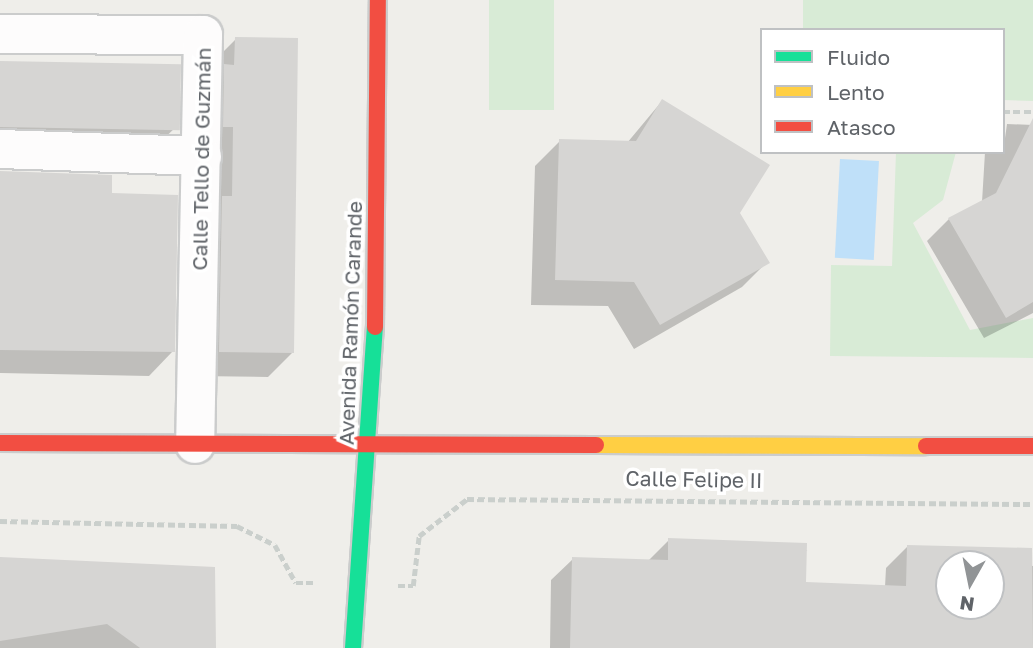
<!DOCTYPE html>
<html>
<head>
<meta charset="utf-8">
<style>
  body { margin:0 }
  #map { position:relative; width:1033px; height:648px; overflow:hidden; background:#efeeea; font-family:"Golos Text",sans-serif }
  div>[style] { position:absolute }
  .green>* { inset:0; background:#d8ebd6; transform-origin:0 0 }
  .water>* { inset:0; background:#bfe0f9; transform-origin:0 0 }
  .shadow>* { inset:0; background:#0003 }
  .building>* { inset:0; background:#d6d5d3; transform-origin:0 0 }
  .path>* { height:4.5px; margin-top:-2.25px; transform-origin:0; background:repeating-linear-gradient(90deg,#cacfcc 0 7px,transparent 0 10.5px) }
  .roads { filter:drop-shadow(2px 0 #cbcccc) drop-shadow(-2px 0 #cbcccc) drop-shadow(0 2px #cbcccc) drop-shadow(0 -2px #cbcccc) }
  .street>* { height:38px; margin:-19px; padding:0 19px; transform-origin:19px; border-radius:19px; background:#fdfcfc }
  .fast>* { height:16px; margin:-8px; padding:0 8px; transform-origin:8px; border-radius:8px; background:#16e098 }
  .slow>* { height:16px; margin:-8px; padding:0 8px; transform-origin:8px; border-radius:8px; background:#ffcf43 }
  .jam>* { height:16px; margin:-8px; padding:0 8px; transform-origin:8px; border-radius:8px; background:#f24e42 }
  span { translate:-50% -50%; white-space:nowrap; text-align:center; line-height:1.15; -webkit-text-stroke:7px #fff; paint-order:stroke }
  .street-label { font-size:21px; color:#5f6368 }
  .legend { position:absolute; left:760px; top:28px; width:245px; height:126px; box-sizing:border-box; background:#fff; border:2px solid #bfc1c3; margin:0; padding:9px 12px; list-style:none; font-size:21px; color:#5f6368 }
  .legend li { display:flex; align-items:center; gap:14px; height:35px }
  .legend b { width:35px; border:2px solid #bfc1c3 }
  .north { position:absolute; left:935px; top:550px; width:70px; height:70px; box-sizing:border-box; background:#fff; border:2px solid #bfc1c3; border-radius:50%; rotate:189deg; font-size:19px; font-weight:700; line-height:28px; text-align:center; color:#5f6368 }
  .north::after { content:''; display:block; margin:auto; width:24px; height:32px; background:#919496; clip-path:polygon(50% 0,100% 100%,50% 72%,0 100%) }
</style>
</head>
<body>
<div id="map">
  <div class="green">
    <div style="left:489px;top:0;width:65px;height:110px"></div>
    <div style="clip-path:polygon(803px 0,1033px 0,1033px 101px,1003px 100px,1003px 30px,803px 30px)"></div>
    <div style="clip-path:polygon(896px 152px,956px 152px,943px 200px,913px 223px,970px 330px,1033px 318px,1033px 358px,830px 356px,831px 265px,892px 266px)"></div>
  </div>
  <div class="water">
    <div style="left:840px;top:159px;width:39px;height:99px;rotate:3deg"></div>
  </div>
  <div class="shadow">
    <div style="clip-path:polygon(236px 39px,292px 353px,268px 377px,195px 376px,211px 64px)"></div>
    <div style="clip-path:polygon(0 63px,178px 125px,153px 149px,0 151px)"></div>
    <div style="clip-path:polygon(662px 101px,767px 262px,742px 287px,634px 349px,608px 306px,531px 305px,535px 166px,560px 141px,627px 143px)"></div>
    <div style="clip-path:polygon(1007px 124px,1033px 125px,1033px 313px,984px 338px,927px 241px,949px 219px,982px 202px,985px 152px,1003px 152px)"></div>
    <div style="clip-path:polygon(0 173px,173px 351px,149px 376px,0 373px)"></div>
    <div style="clip-path:polygon(evenodd,669px 540px,804px 584px,885px 587px,886px 568px,908px 546px,1033px 566px,1033px 648px,550px 648px,551px 580px,573px 559px,648px 561px,669px 540px,949px 564px,991px 564px,991px 606px,949px 606px,949px 564px)"></div>
    <div style="clip-path:polygon(0 561px,214px 648px,0 648px)"></div>
  </div>
  <div class="building">
    <div style="clip-path:polygon(235px 37px,298px 38px,294px 353px,219px 352px,222px 196px,232px 196px,233px 127px,223px 127px,224px 64px,234px 65px)"></div>
    <div style="left:0;top:61px;width:181px;height:66px;rotate:1deg"></div>
    <div style="clip-path:polygon(662px 99px,770px 165px,740px 213px,770px 263px,660px 325px,634px 282px,555px 280px,559px 139px,636px 141px)"></div>
    <div style="clip-path:polygon(1033px 118px,1033px 302px,1006px 318px,948px 218px,996px 193px)"></div>
    <div style="clip-path:polygon(0 171px,112px 175px,112px 193px,178px 195px,175px 352px,0 350px)"></div>
    <div style="clip-path:polygon(evenodd,668px 538px,807px 543px,806px 582px,906px 586px,907px 545px,1032px 548px,1033px 648px,570px 648px,572px 557px,668px 560px,668px 538px,949px 564px,991px 564px,991px 606px,949px 606px,949px 564px)"></div>
    <div style="clip-path:polygon(0 557px,215px 567px,216px 648px,140px 648px,107px 624px,0 641px)"></div>
  </div>
  <div class="path">
    <div style="left:1003px;top:112px;width:30px"></div>
    <div style="left:0;top:521px;width:237px;rotate:1.2deg"></div>
    <div style="left:237px;top:526px;width:42px;rotate:26.6deg"></div>
    <div style="left:275px;top:545px;width:43px;rotate:61.1deg"></div>
    <div style="left:296px;top:583px;width:19px"></div>
    <div style="left:398px;top:586px;width:15px"></div>
    <div style="left:413px;top:586px;width:50px;rotate:-83.2deg"></div>
    <div style="left:419px;top:536px;width:61px;rotate:-37.6deg"></div>
    <div style="left:467px;top:499px;width:566px;rotate:0.51deg"></div>
  </div>
  <div class="roads">
    <div class="street">
      <div style="left:0;top:34px;width:203px;rotate:0.3deg"></div>
      <div style="left:203px;top:35px;width:409px;rotate:91.1deg"></div>
      <div style="left:0;top:149px;width:202px;rotate:2deg"></div>
    </div>
    <div class="fast">
      <div style="left:353px;top:648px;width:322px;rotate:-86.1deg"></div>
    </div>
    <div class="slow">
      <div style="left:596px;top:445px;width:330px;rotate:0.2deg"></div>
    </div>
    <div class="jam">
      <div style="left:375px;top:327px;width:327px;rotate:-89.5deg"></div>
      <div style="left:0;top:443px;width:596px;rotate:0.19deg"></div>
      <div style="left:926px;top:446px;width:107px"></div>
    </div>
  </div>
  <div class="street-label">
    <span style="left:201px;top:159px;rotate:-89deg">Calle Tello de Guzmán</span>
    <span style="left:350px;top:323px;rotate:-88deg">Avenida Ramón Carande</span>
    <span style="left:694px;top:479px;rotate:1deg">Calle Felipe II</span>
  </div>
  <ul class="legend">
  <li><b style="height:9px;background:#16e098"></b>Fluido</li>
  <li><b style="height:9px;background:#ffcf43"></b>Lento</li>
  <li><b style="height:9px;background:#f24e42"></b>Atasco</li>
  </ul>
  <div class="north">N</div>
</div>
</body>
</html>
